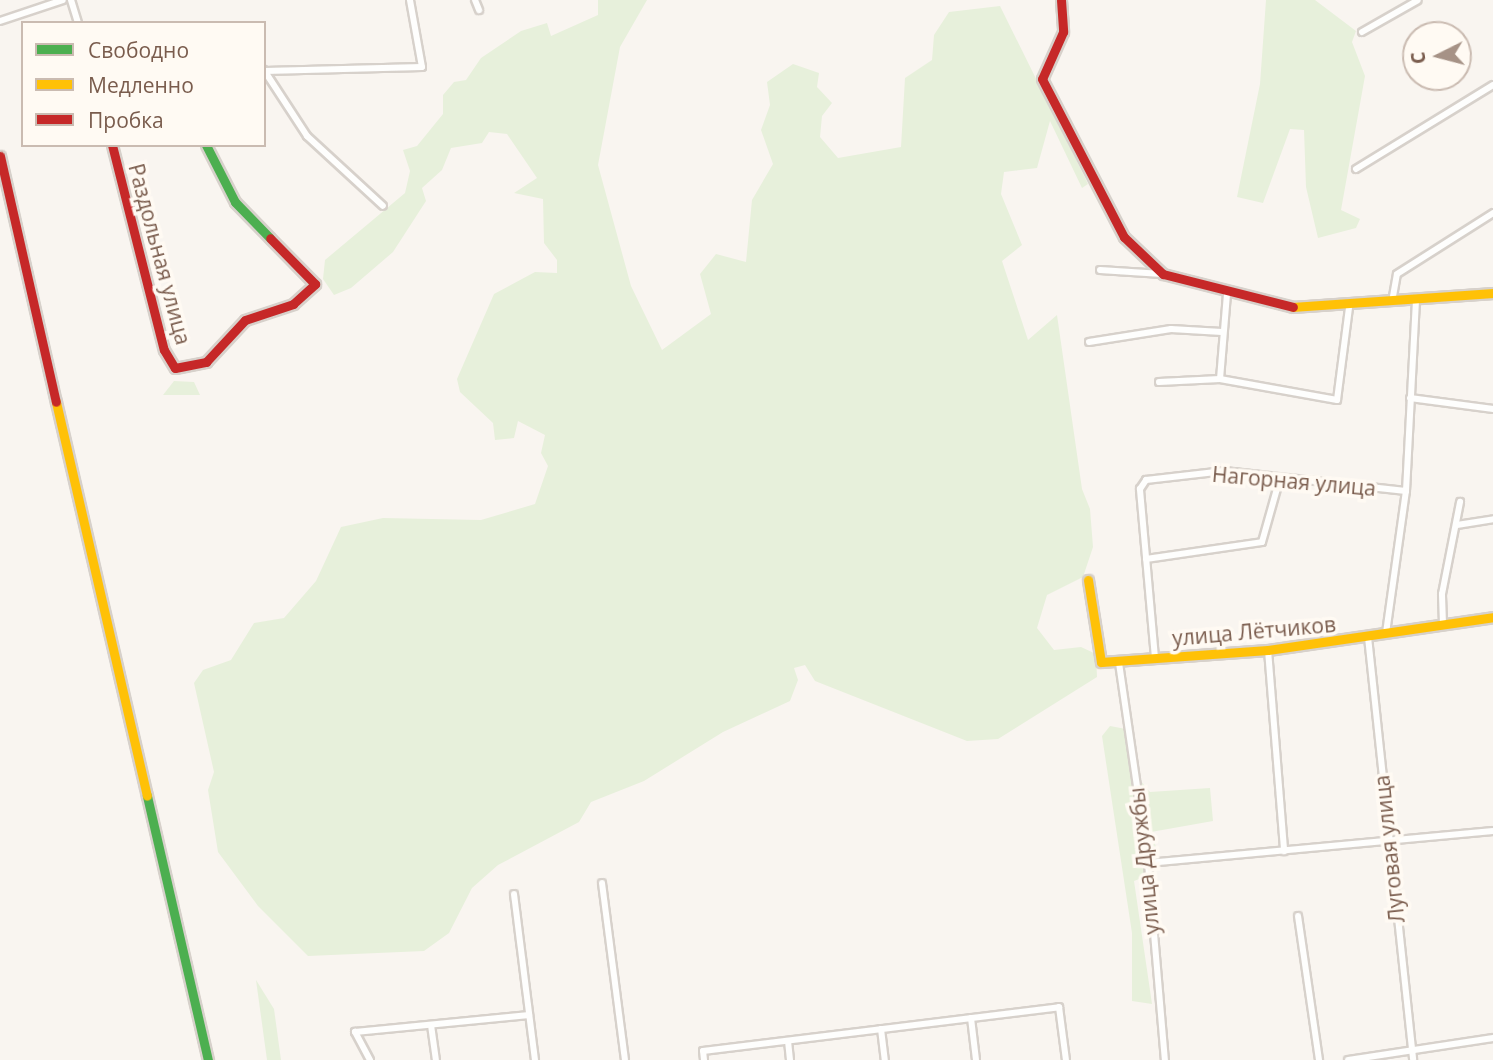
<!DOCTYPE html>
<html>
<head>
<meta charset="utf-8">
<style>
  body { margin:0 }
  #map { position:relative; width:1493px; height:1060px; overflow:hidden; background:#f9f5f0; font-family:"Open Sans",sans-serif }
  div>[style] { position:absolute }
  .green>* { inset:0; background:#e7f0db }
  .roads { filter:drop-shadow(2px 0 #d7d1cb) drop-shadow(-2px 0 #d7d1cb) drop-shadow(0 2px #d7d1cb) drop-shadow(0 -2px #d7d1cb) }
  .street>* { height:6px; margin:-3px; padding:0 3px; transform-origin:3px; border-radius:3px; background:#fefefd }
  .fast>* { height:9px; margin:-4.5px; padding:0 4.5px; transform-origin:4.5px; border-radius:4.5px; background:#4caf50 }
  .slow>* { height:9px; margin:-4.5px; padding:0 4.5px; transform-origin:4.5px; border-radius:4.5px; background:#ffc107 }
  .jam>* { height:9px; margin:-4.5px; padding:0 4.5px; transform-origin:4.5px; border-radius:4.5px; background:#c62828 }
  span { translate:-50% -50%; white-space:nowrap; text-align:center; line-height:1.15; -webkit-text-stroke:7px #fffaf3; paint-order:stroke }
  .street-label { font-size:21px; color:#7a5c4d }
  .legend { position:absolute; left:21px; top:21px; width:245px; height:126px; box-sizing:border-box; background:#fffaf3; border:2px solid #cabbb1; margin:0; padding:9px 12px; list-style:none; font-size:21px; color:#7a5c4d }
  .legend li { display:flex; align-items:center; gap:14px; height:35px }
  .legend b { width:35px; border:2px solid #cabbb1 }
  .north { position:absolute; left:1402px; top:21px; width:70px; height:70px; box-sizing:border-box; background:#fffaf3; border:2px solid #cabbb1; border-radius:50%; rotate:264deg; font-size:19px; font-weight:700; line-height:28px; text-align:center; color:#7a5c4d }
  .north::after { content:''; display:block; margin:auto; width:24px; height:32px; background:#a69286; clip-path:polygon(50% 0,100% 100%,50% 72%,0 100%) }
</style>
</head>
<body>
<div id="map">
  <div class="green">
    <div style="clip-path:polygon(598px 0,647px 0,620px 47px,598px 165px,631px 286px,662px 350px,711px 314px,700px 274px,716px 254px,746px 262px,752px 200px,773px 164px,761px 130px,770px 105px,767px 82px,793px 64px,819px 73px,817px 87px,832px 103px,822px 116px,820px 137px,838px 158px,901px 147px,905px 78px,932px 60px,934px 35px,949px 12px,1000px 6px,1088px 184px,1082px 188px,1050px 121px,1037px 168px,1004px 172px,1001px 194px,1022px 245px,1002px 261px,1028px 340px,1057px 315px,1082px 489px,1090px 509px,1093px 547px,1083px 577px,1047px 595px,1037px 628px,1054px 650px,1081px 647px,1096px 654px,1097px 677px,998px 739px,967px 741px,815px 681px,805px 665px,794px 668px,798px 680px,790px 701px,723px 732px,644px 781px,591px 802px,579px 822px,498px 865px,472px 888px,449px 933px,424px 951px,308px 956px,258px 906px,218px 852px,208px 790px,214px 772px,194px 683px,203px 670px,231px 660px,254px 623px,284px 618px,316px 581px,341px 527px,383px 518px,481px 520px,535px 504px,548px 466px,541px 453px,545px 435px,518px 421px,514px 438px,495px 440px,493px 423px,460px 392px,457px 379px,494px 294px,535px 272px,557px 273px,557px 260px,544px 243px,543px 199px,514px 193px,537px 178px,507px 134px,489px 132px,482px 143px,451px 148px,442px 170px,422px 188px,426px 201px,393px 252px,351px 288px,334px 295px,323px 279px,325px 260px,405px 193px,410px 171px,403px 150px,417px 146px,443px 114px,443px 95px,454px 82px,466px 80px,481px 58px,521px 31px,547px 23px,551px 36px,598px 15px)"></div>
    <div style="clip-path:polygon(1266px 0,1315px 0,1356px 31px,1352px 42px,1365px 76px,1341px 210px,1360px 219px,1356px 228px,1318px 238px,1306px 187px,1304px 130px,1290px 129px,1263px 203px,1237px 197px,1260px 84px)"></div>
    <div style="clip-path:polygon(174px 381px,194px 382px,200px 395px,163px 395px)"></div>
    <div style="clip-path:polygon(1110px 726px,1131px 730px,1140px 780px,1150px 792px,1210px 788px,1213px 821px,1151px 832px,1158px 853px,1152px 874px,1134px 881px,1152px 1004px,1132px 1001px,1132px 933px,1102px 736px)"></div>
    <div style="clip-path:polygon(256px 980px,274px 1009px,281px 1060px,267px 1060px)"></div>
  </div>
  <div class="roads">
    <div class="street">
      <div style="left:71px;top:0;width:24px;rotate:73deg"></div>
      <div style="left:475px;top:0;width:11px;rotate:68deg"></div>
      <div style="left:0;top:21px;width:66px;rotate:-18.4deg"></div>
      <div style="left:1362px;top:32px;width:64px;rotate:-29.7deg"></div>
      <div style="left:264px;top:70px;width:79px;rotate:56.9deg"></div>
      <div style="left:307px;top:136px;width:103px;rotate:42.6deg"></div>
      <div style="left:265px;top:71px;width:157px;rotate:-1.5deg"></div>
      <div style="left:422px;top:67px;width:68px;rotate:-100.2deg"></div>
      <div style="left:1356px;top:169px;width:161px;rotate:-31.5deg"></div>
      <div style="left:1100px;top:270px;width:62px;rotate:3.7deg"></div>
      <div style="left:1392px;top:302px;width:28px;rotate:-80deg"></div>
      <div style="left:1397px;top:274px;width:114px;rotate:-32.4deg"></div>
      <div style="left:1089px;top:342px;width:83px;rotate:-9deg"></div>
      <div style="left:1171px;top:329px;width:51px;rotate:3.4deg"></div>
      <div style="left:1220px;top:379px;width:85px;rotate:-85.3deg"></div>
      <div style="left:1159px;top:382px;width:61px;rotate:-2.8deg"></div>
      <div style="left:1220px;top:379px;width:119px;rotate:10.2deg"></div>
      <div style="left:1337px;top:400px;width:94px;rotate:-82.6deg"></div>
      <div style="left:1410px;top:398px;width:84px;rotate:7.5deg"></div>
      <div style="left:1457px;top:525px;width:36px;rotate:-9deg"></div>
      <div style="left:1146px;top:559px;width:117px;rotate:-8.3deg"></div>
      <div style="left:1262px;top:542px;width:66px;rotate:-74.3deg"></div>
      <div style="left:1443px;top:624px;width:30px;rotate:-92deg"></div>
      <div style="left:1442px;top:594px;width:94px;rotate:-78.9deg"></div>
      <div style="left:1386px;top:633px;width:143px;rotate:-82deg"></div>
      <div style="left:1406px;top:491px;width:188px;rotate:-87deg"></div>
      <div style="left:1368px;top:637px;width:425px;rotate:83.9deg"></div>
      <div style="left:1268px;top:650px;width:202px;rotate:85.4deg"></div>
      <div style="left:1155px;top:658px;width:170px;rotate:-95.1deg"></div>
      <div style="left:1140px;top:489px;width:11px;rotate:-56deg"></div>
      <div style="left:1146px;top:480px;width:79px;rotate:-6.6deg"></div>
      <div style="left:1224px;top:471px;width:183px;rotate:6.3deg"></div>
      <div style="left:1119px;top:663px;width:202px;rotate:81.7deg"></div>
      <div style="left:1148px;top:863px;width:198px;rotate:85.1deg"></div>
      <div style="left:1148px;top:863px;width:346px;rotate:-5.3deg"></div>
      <div style="left:602px;top:883px;width:178px;rotate:82.6deg"></div>
      <div style="left:514px;top:894px;width:167px;rotate:82.8deg"></div>
      <div style="left:1298px;top:916px;width:146px;rotate:81.7deg"></div>
      <div style="left:971px;top:1018px;width:42px;rotate:83.2deg"></div>
      <div style="left:431px;top:1025px;width:35px;rotate:82deg"></div>
      <div style="left:881px;top:1029px;width:31px;rotate:83deg"></div>
      <div style="left:788px;top:1041px;width:19px;rotate:84deg"></div>
      <div style="left:370px;top:1060px;width:32px;rotate:-118deg"></div>
      <div style="left:355px;top:1032px;width:175px;rotate:-5.6deg"></div>
      <div style="left:704px;top:1060px;width:9px;rotate:-96deg"></div>
      <div style="left:703px;top:1051px;width:359px;rotate:-7deg"></div>
      <div style="left:1059px;top:1007px;width:53px;rotate:82.5deg"></div>
      <div style="left:1348px;top:1060px;width:147px;rotate:-8.6deg"></div>
    </div>
    <div class="fast">
      <div style="left:206px;top:145px;width:64px;rotate:63deg"></div>
      <div style="left:235px;top:202px;width:50px;rotate:45.8deg"></div>
      <div style="left:147px;top:796px;width:271px;rotate:77deg"></div>
    </div>
    <div class="slow">
      <div style="left:1293px;top:307px;width:200px;rotate:-4deg"></div>
      <div style="left:56px;top:402px;width:404px;rotate:77deg"></div>
      <div style="left:1088px;top:580px;width:83px;rotate:81deg"></div>
      <div style="left:1101px;top:662px;width:167px;rotate:-4.1deg"></div>
      <div style="left:1268px;top:650px;width:227px;rotate:-8.3deg"></div>
    </div>
    <div class="jam">
      <div style="left:1061px;top:0;width:32px;rotate:86deg"></div>
      <div style="left:1063px;top:32px;width:51px;rotate:114.1deg"></div>
      <div style="left:1042px;top:79px;width:178px;rotate:62.6deg"></div>
      <div style="left:1124px;top:237px;width:54px;rotate:43.5deg"></div>
      <div style="left:1163px;top:274px;width:134px;rotate:14.2deg"></div>
      <div style="left:112px;top:145px;width:211px;rotate:75.8deg"></div>
      <div style="left:164px;top:350px;width:21px;rotate:59deg"></div>
      <div style="left:175px;top:368px;width:32px;rotate:-11deg"></div>
      <div style="left:206px;top:362px;width:57px;rotate:-47.1deg"></div>
      <div style="left:245px;top:320px;width:51px;rotate:-18.4deg"></div>
      <div style="left:293px;top:304px;width:30px;rotate:-42deg"></div>
      <div style="left:315px;top:284px;width:64px;rotate:-134.4deg"></div>
      <div style="left:0;top:156px;width:252px;rotate:77.2deg"></div>
    </div>
  </div>
  <div class="street-label">
    <span style="left:160px;top:254px;rotate:75deg">Раздольная улица</span>
    <span style="left:1294px;top:481px;rotate:5deg">Нагорная улица</span>
    <span style="left:1254px;top:631px;rotate:-5deg">улица Лётчиков</span>
    <span style="left:1389px;top:849px;rotate:-96deg">Луговая улица</span>
    <span style="left:1144px;top:861px;rotate:-96deg">улица Дружбы</span>
  </div>
  <ul class="legend">
  <li><b style="height:9px;background:#4caf50"></b>Свободно</li>
  <li><b style="height:9px;background:#ffc107"></b>Медленно</li>
  <li><b style="height:9px;background:#c62828"></b>Пробка</li>
  </ul>
  <div class="north">С</div>
</div>
</body>
</html>
